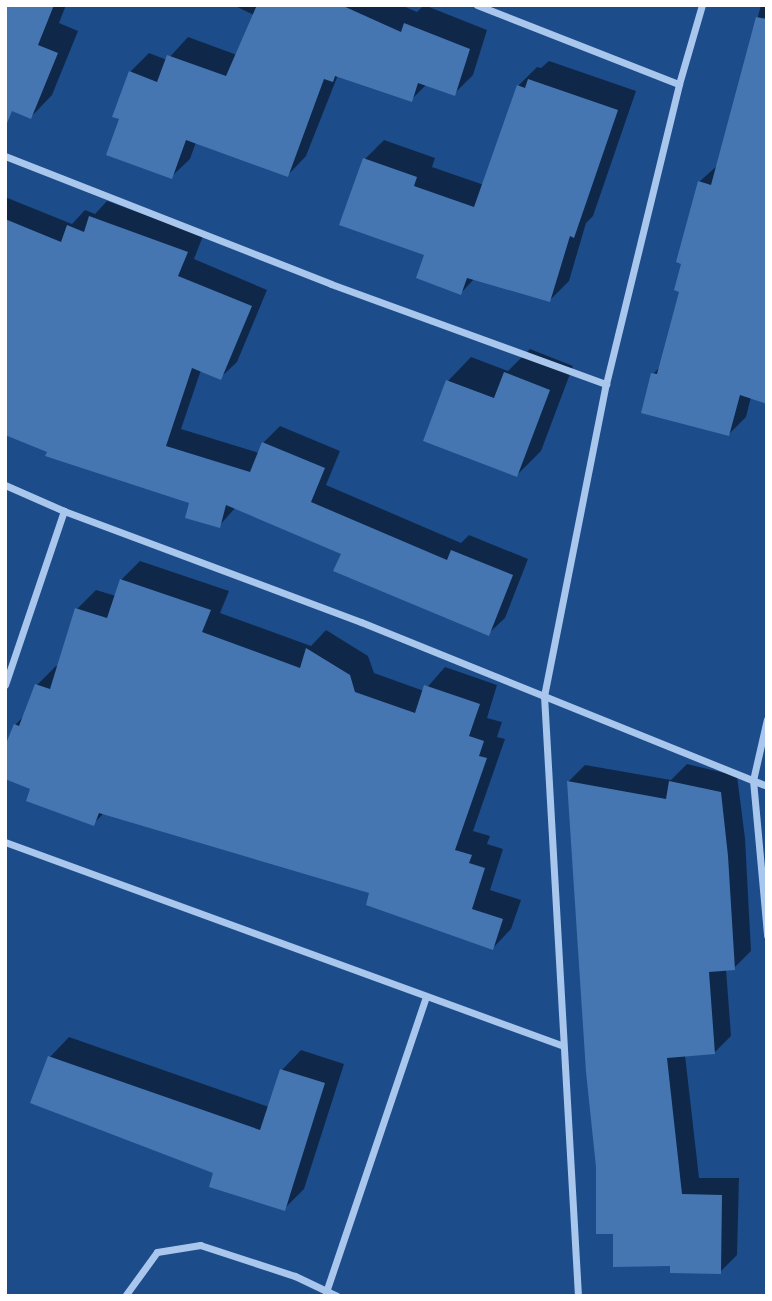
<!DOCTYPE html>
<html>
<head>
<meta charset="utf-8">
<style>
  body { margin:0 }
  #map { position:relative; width:772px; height:1301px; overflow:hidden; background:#1d4c8b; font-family:Rubik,sans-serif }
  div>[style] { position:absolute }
  .shadow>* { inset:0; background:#0007 }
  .building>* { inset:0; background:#4576b2 }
  .minor>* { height:7px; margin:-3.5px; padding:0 3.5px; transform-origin:3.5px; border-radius:3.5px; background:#a9c7ec }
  span { translate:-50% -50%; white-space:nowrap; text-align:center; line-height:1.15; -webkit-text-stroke:6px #1d4c8b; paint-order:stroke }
  .frame { position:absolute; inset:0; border:7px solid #fff; pointer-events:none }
</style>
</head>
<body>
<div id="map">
  <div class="shadow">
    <div style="clip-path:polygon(5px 5px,66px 5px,59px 23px,78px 31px,52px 95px,31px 117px,5px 107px)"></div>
    <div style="clip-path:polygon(233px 5px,401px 5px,417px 12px,424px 5px,487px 30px,473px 75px,454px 94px,427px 84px,411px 100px,338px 75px,306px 156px,288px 175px,196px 142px,190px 159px,171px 177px,121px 118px,130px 72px,149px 53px,167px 60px,188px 37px,237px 55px,254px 15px)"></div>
    <div style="clip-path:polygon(761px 5px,767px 5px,767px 402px,751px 397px,746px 417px,729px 434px,653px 374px,661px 366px,681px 290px,699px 182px,718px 165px)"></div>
    <div style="clip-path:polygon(549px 61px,636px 91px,593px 216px,586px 223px,569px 281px,550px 300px,475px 278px,461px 293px,426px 254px,365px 159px,384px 140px,435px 158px,432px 167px,484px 185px,518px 86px,537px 67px,541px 68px)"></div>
    <div style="clip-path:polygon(5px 197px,72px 224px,85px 210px,95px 214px,107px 201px,203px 236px,194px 259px,267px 290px,237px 362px,220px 378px,201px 370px,181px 429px,259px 453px,263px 443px,280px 426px,340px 451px,326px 485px,461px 543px,469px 535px,528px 559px,505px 618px,488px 634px,343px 553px,236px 507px,219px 526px,191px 502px,49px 451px,5px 292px)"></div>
    <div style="clip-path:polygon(530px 349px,573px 366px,541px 451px,517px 475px,425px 440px,448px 381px,471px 357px,508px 371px)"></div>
    <div style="clip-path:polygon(140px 561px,229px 591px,220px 613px,311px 646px,326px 630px,368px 656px,374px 673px,424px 691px,445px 667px,497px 685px,487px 718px,502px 722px,497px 737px,505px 739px,473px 831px,490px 836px,487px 844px,503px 849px,490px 890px,521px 900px,511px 929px,493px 948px,372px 892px,104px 813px,94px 823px,32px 788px,15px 725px,26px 714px,37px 685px,56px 666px,59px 667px,77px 609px,96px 590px,116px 596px,121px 580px)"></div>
    <div style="clip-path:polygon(687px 764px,737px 776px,745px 838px,751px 951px,734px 968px,726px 969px,731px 1036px,714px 1053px,685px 1055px,699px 1178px,739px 1178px,737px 1255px,720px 1272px,672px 1265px,615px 1232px,598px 1166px,568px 782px,585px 765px,671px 780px)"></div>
    <div style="clip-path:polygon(69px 1037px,269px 1107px,282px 1070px,301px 1050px,344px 1064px,304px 1189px,284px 1209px,216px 1172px,33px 1102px,50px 1057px)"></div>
  </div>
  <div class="building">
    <div style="clip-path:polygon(5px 5px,54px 5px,38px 45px,58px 53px,31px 119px,12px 111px,7px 123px)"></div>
    <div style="clip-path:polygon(257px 5px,341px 5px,401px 32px,404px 23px,470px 49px,455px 96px,418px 83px,412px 102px,335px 76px,333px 82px,324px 79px,288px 177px,186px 140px,172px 179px,106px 155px,119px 119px,112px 117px,129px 71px,157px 82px,167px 55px,226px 76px)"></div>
    <div style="clip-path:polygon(756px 17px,767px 19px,767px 404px,740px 395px,729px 436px,641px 413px,651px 373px,657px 374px,679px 292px,674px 290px,681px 264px,676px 262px,698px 181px,711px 185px)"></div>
    <div style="clip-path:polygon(528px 79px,618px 110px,574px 238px,570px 236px,550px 302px,467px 278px,461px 295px,416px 278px,424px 255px,339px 225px,363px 158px,417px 177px,414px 186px,474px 207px,517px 85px,525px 88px)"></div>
    <div style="clip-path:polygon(89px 216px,188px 252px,178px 276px,252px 306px,221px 380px,192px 368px,166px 446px,250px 472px,262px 442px,325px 468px,311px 502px,447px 560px,451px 550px,513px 575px,489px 636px,333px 571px,341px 554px,226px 505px,220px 528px,185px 518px,189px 503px,45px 456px,47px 452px,5px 435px,5px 219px,61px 242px,67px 225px,84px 232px)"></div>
    <div style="clip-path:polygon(504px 372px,550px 390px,517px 477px,423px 441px,446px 380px,494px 398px)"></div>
    <div style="clip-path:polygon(120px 579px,211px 610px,202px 632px,300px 668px,306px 648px,350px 675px,355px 692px,415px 713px,424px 685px,480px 704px,469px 736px,484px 741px,479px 756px,487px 758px,455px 850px,472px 855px,469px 863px,485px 868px,472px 909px,503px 919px,493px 950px,366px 905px,369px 893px,99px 813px,94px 826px,26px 801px,30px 789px,5px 779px,5px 746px,14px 724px,19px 726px,35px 684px,50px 689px,75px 608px,107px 618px)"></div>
    <div style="clip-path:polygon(567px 781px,666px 799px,669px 781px,721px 792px,728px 856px,735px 970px,709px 972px,715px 1054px,667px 1058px,682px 1194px,722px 1195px,721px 1274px,670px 1273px,670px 1266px,613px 1267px,613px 1234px,596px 1234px,596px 1167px,586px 1072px)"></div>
    <div style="clip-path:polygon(48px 1056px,260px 1130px,280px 1069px,325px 1083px,285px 1211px,209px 1187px,213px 1173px,30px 1103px)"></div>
  </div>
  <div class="minor">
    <div style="left:477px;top:5px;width:217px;rotate:21.4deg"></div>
    <div style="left:5px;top:156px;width:350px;rotate:21.4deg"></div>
    <div style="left:331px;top:284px;width:293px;rotate:20deg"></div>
    <div style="left:5px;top:485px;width:64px;rotate:23.8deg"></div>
    <div style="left:64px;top:511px;width:317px;rotate:20.5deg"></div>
    <div style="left:361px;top:622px;width:438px;rotate:22deg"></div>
    <div style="left:5px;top:685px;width:184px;rotate:-71.3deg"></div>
    <div style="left:767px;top:719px;width:63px;rotate:102.9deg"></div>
    <div style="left:753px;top:780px;width:156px;rotate:84.8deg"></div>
    <div style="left:5px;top:842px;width:592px;rotate:20.06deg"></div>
    <div style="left:326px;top:1292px;width:311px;rotate:-71.3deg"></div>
    <div style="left:125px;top:1296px;width:54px;rotate:-54deg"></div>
    <div style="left:157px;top:1252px;width:44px;rotate:-9.2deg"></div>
    <div style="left:200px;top:1245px;width:100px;rotate:18.1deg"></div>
    <div style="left:295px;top:1276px;width:47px;rotate:25.5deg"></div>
    <div style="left:578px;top:1296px;width:601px;rotate:-93.24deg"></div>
    <div style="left:544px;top:696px;width:318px;rotate:-78.8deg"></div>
    <div style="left:606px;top:384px;width:309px;rotate:-76.3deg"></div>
    <div style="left:679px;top:84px;width:82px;rotate:-73.8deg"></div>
  </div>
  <div class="frame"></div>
</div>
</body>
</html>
